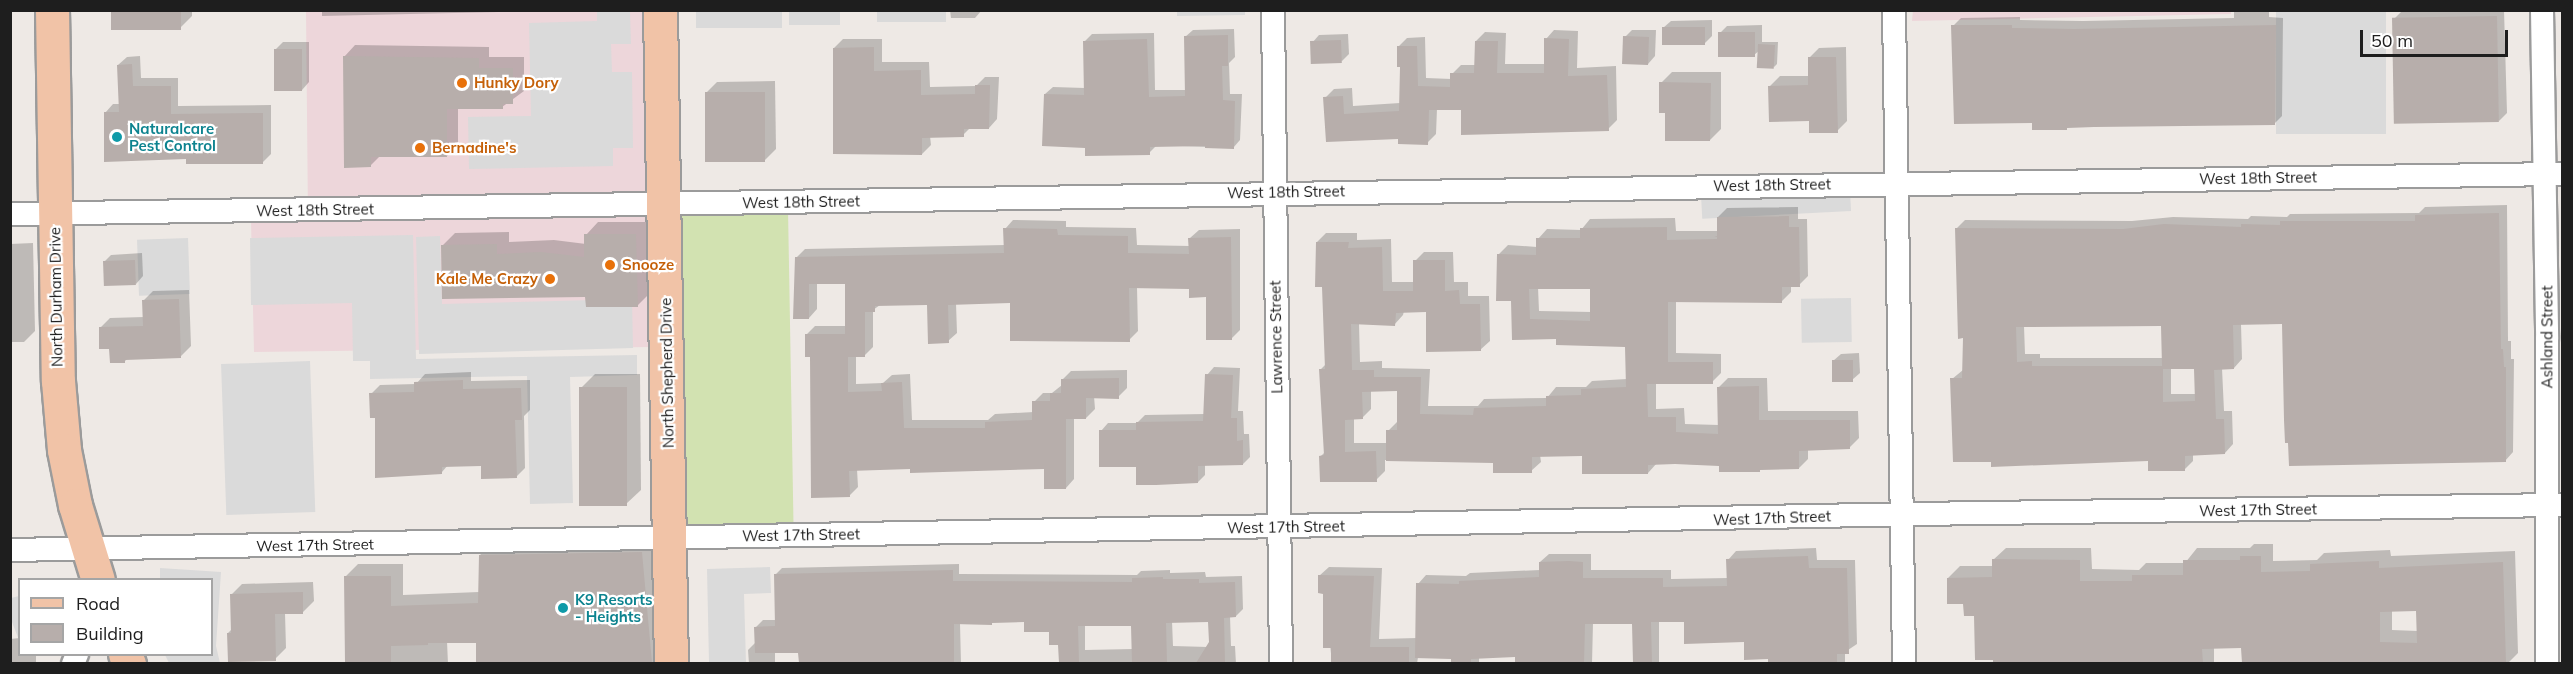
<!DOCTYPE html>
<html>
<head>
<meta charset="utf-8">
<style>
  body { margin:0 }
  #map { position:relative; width:2573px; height:674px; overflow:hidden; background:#eee9e5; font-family:Mulish,sans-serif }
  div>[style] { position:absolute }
  .commercial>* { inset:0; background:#edd6da }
  .grass>* { inset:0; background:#d2e2b1; transform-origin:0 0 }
  .parking>* { inset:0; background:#dadada; transform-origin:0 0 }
  .shadow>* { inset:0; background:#0003 }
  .building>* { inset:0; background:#b7aeab; transform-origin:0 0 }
  .roads { filter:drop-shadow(2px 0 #9b9b9b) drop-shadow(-2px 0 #9b9b9b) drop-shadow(0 2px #9b9b9b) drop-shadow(0 -2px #9b9b9b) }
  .minor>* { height:22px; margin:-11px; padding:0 11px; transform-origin:11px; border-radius:11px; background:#fff }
  .primary>* { height:33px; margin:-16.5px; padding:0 16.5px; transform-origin:16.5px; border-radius:16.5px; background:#f1c3a7 }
  .dots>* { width:16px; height:16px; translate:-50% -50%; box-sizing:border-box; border:3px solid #fff; border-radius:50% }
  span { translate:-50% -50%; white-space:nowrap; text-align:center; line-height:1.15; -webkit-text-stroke:4.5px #fff; paint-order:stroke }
  .food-label { font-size:15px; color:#c56008; font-weight:700 }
  .left { translate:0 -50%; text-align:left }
  .right { translate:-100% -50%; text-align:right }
  .culture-label { font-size:15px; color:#0d838f; font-weight:700 }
  .street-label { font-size:15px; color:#1e1e1e }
  .frame { position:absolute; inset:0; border:12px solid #1e1e1e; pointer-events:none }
  .legend { position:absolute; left:18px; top:578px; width:195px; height:78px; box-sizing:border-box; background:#fff; border:2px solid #a5a5a5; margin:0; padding:8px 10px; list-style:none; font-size:18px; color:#1e1e1e }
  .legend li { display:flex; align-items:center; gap:12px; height:30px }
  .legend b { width:30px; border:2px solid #a5a5a5 }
  .scale { position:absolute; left:2360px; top:30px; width:148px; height:27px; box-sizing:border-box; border:3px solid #1e1e1e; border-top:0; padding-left:8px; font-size:18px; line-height:21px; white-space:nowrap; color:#1e1e1e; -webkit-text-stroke:4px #fff; paint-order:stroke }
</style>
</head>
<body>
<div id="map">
  <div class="commercial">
    <div style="clip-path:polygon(1913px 10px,2231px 10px,2231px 14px,1912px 21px)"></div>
    <div style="clip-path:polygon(306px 11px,644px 11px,651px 347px,254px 352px,251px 221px,308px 219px)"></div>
  </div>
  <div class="grass">
    <div style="left:788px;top:209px;width:315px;height:107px;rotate:89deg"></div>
  </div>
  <div class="parking">
    <div style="clip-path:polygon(597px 11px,630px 11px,631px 44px,611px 44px,612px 72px,632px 72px,633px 148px,613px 148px,613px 166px,469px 169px,468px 117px,531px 116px,529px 23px,597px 21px)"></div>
    <div style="left:696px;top:11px;width:86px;height:17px"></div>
    <div style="left:789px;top:11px;width:51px;height:14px"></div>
    <div style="left:877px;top:11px;width:69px;height:11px"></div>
    <div style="clip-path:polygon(1177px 11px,1245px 11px,1245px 15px,1177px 16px)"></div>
    <div style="left:2386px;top:12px;width:122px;height:110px;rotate:90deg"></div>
    <div style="left:1850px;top:191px;width:20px;height:149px;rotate:87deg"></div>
    <div style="clip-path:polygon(413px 235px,416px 359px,637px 355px,637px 375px,570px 377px,573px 503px,530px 504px,527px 376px,370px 379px,370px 361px,353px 361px,352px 303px,251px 305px,250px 238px)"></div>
    <div style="clip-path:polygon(440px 236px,442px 304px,632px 299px,633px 348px,419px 354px,416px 237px)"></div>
    <div style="left:188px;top:238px;width:56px;height:51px;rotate:88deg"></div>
    <div style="left:1851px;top:298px;width:44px;height:50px;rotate:89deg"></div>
    <div style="left:310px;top:361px;width:151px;height:89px;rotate:88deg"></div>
    <div style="clip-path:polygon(770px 567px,771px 593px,744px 594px,746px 663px,709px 663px,707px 569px)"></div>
    <div style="clip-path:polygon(160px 568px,221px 572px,216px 646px,220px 663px,169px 663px,165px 655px,212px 654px,212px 580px,160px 579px)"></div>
    <div style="clip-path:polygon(19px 596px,20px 596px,19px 640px,10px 617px,11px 598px)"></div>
  </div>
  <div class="shadow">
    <div style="clip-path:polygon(112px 10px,192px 10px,192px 16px,181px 27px)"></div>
    <div style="clip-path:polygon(322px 10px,595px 10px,322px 16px)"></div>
    <div style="clip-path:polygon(950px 10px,982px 10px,975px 18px,951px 18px)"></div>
    <div style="clip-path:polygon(2234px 10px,2269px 10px,2269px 17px,2283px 18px,2282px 116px,2274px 124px,2033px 121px,1953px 26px,1961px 18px,2020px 17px,2020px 20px,2083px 21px,2234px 18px)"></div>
    <div style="clip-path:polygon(2504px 10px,2507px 113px,2499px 121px,2394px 19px,2402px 11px)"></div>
    <div style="clip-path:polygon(1712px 20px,1712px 36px,1704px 44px,1663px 28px,1671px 21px)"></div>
    <div style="clip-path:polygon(1762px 25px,1762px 42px,1778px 42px,1777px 64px,1774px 67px,1760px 50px,1754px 55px,1720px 33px,1727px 26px)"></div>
    <div style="clip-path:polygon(1234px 29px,1235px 57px,1229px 63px,1230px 94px,1242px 94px,1240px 140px,1233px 148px,1157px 145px,1149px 153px,1087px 146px,1045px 94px,1053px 87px,1085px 88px,1085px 41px,1092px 34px,1154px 33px,1155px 90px,1187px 90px,1185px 37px,1193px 30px)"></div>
    <div style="clip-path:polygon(1554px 30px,1578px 31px,1577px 68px,1616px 66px,1617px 120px,1608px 129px,1462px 109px,1437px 109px,1436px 134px,1427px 143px,1399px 138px,1327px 141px,1325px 98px,1334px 89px,1352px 88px,1353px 106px,1400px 103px,1402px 65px,1398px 47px,1407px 38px,1425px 37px,1426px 78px,1452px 79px,1452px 74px,1461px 65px,1476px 65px,1476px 41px,1485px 32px,1506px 33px,1505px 64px,1545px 64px,1546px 39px)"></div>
    <div style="clip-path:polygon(1632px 30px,1656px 30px,1655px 56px,1648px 64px,1625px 37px)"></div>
    <div style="clip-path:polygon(1348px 34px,1349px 54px,1342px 61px,1312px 43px,1319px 35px)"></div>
    <div style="clip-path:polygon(843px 39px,882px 39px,882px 62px,929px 62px,930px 87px,976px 86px,985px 77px,999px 77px,997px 119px,989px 128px,971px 127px,963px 135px,930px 136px,931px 145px,922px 154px,834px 48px)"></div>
    <div style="clip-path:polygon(283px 42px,309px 42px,309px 82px,302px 90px,275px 50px)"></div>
    <div style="clip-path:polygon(355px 45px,489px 47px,489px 57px,524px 57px,524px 91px,502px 107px,458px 108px,458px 145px,447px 156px,380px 156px,370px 166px,344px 57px)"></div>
    <div style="clip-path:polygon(1846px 47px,1847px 121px,1837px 131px,1811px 120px,1770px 86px,1780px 76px,1810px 76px,1809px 58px,1819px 48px)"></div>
    <div style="clip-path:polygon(140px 56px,141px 78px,178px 78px,178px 106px,271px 105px,271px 154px,263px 162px,187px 157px,105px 113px,113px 104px,120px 104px,118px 65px,127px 57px)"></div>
    <div style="clip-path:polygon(1672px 72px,1721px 72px,1721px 129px,1710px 140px,1667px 112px,1661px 83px)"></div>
    <div style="clip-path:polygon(775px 81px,776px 149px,765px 160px,706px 93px,717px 82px)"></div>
    <div style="clip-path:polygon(evenodd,2507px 205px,2508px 341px,2511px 341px,2511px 359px,2514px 359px,2513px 452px,2505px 461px,2284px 322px,2241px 324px,2242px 359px,2234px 368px,2222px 368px,2224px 411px,2232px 411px,2233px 444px,2225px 453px,2193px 454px,2193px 461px,2185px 469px,2149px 459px,1992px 460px,1952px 379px,1963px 370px,1965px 337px,1957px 228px,1965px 220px,2132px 221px,2173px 217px,2248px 219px,2251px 216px,2287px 217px,2290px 214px,2419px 213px,2425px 207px,2507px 205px,2162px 325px,2163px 358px,2040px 358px,2040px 354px,2025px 354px,2024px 326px,2162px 325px,2507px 205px,2171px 367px,2196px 367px,2197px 394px,2171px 394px,2171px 367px)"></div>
    <div style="clip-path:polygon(evenodd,1798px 207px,1798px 219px,1807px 219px,1808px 276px,1799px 285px,1791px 285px,1791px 292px,1781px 302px,1676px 301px,1676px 353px,1721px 354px,1721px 373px,1712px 382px,1656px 382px,1656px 409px,1684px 408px,1685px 424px,1719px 425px,1719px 387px,1728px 378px,1767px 378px,1768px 411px,1858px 411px,1859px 438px,1850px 447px,1808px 449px,1808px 459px,1799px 468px,1657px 463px,1648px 473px,1583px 455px,1540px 455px,1541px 462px,1531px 471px,1495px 461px,1385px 460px,1385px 471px,1376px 480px,1321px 456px,1326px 451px,1320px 370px,1327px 363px,1326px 301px,1317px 242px,1326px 233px,1357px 233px,1357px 240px,1391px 239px,1392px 282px,1415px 282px,1415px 261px,1424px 252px,1453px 252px,1454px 282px,1468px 282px,1468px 296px,1489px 296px,1490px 341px,1480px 350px,1427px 311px,1404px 311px,1403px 315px,1394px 325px,1359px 323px,1360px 362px,1382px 361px,1382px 368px,1430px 369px,1428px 406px,1478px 406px,1484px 399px,1547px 398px,1556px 387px,1586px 387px,1592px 381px,1627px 379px,1626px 345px,1557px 338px,1514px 338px,1513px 300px,1498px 255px,1508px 245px,1537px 247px,1538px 239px,1547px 229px,1581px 230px,1590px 219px,1675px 218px,1676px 231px,1718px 231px,1718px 217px,1727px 208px,1798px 207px,1538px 287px,1592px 288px,1592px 312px,1539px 311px,1538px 287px,1798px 207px,1399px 390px,1397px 422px,1388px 431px,1388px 443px,1354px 443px,1354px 418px,1362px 418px,1371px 409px,1371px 391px,1399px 390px)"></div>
    <div style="clip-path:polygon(1013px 220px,1066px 221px,1066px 227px,1136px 228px,1137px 245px,1190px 246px,1190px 238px,1199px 230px,1240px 229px,1240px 330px,1232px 338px,1208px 296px,1191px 288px,1137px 287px,1138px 331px,1129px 340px,1011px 301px,956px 303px,957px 333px,948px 341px,929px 303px,880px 305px,873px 310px,873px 347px,865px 355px,856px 355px,856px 384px,883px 383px,892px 375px,910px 374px,912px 420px,988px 420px,995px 414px,1034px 412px,1034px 402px,1043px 393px,1052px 393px,1062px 385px,1062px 380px,1071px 371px,1127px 370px,1127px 388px,1118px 397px,1094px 396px,1095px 409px,1086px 418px,1074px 418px,1074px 479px,1066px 488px,1046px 468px,857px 469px,858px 487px,849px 496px,806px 335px,815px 326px,846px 326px,846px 282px,817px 282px,817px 309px,809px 318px,796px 258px,805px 249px,1005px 245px,1005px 229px)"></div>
    <div style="clip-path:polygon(598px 222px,648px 222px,650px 293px,637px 306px,586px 295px,442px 246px,455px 233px,509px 232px,509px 242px,554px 240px,586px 244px,586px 235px)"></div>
    <div style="clip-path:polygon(33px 243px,35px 331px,24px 342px,10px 342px,10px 244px)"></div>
    <div style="clip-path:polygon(142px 253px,143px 276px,136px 284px,104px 262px,111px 255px)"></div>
    <div style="clip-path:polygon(189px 290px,191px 346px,181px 356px,128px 358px,125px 361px,100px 328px,110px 318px,144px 317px,143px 301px,153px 291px)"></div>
    <div style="clip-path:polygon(1859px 353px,1860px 373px,1852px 380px,1833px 361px,1841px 354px)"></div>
    <div style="clip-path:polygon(1214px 367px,1240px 368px,1238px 411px,1243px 411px,1244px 434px,1249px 434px,1250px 457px,1243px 464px,1205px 465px,1205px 475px,1198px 482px,1138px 465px,1101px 431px,1108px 423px,1137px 423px,1145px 415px,1205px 414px,1207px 375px)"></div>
    <div style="clip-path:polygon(471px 372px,471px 381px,530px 380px,530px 410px,524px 416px,525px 468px,516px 477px,482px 465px,448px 465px,442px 472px,377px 416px,371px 394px,380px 385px,416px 384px,425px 374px)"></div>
    <div style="clip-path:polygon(595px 374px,640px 374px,641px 490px,626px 504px,581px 388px)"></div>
    <div style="clip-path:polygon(654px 540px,666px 664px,477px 664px,478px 642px,447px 641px,448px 664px,347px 664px,346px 576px,358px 564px,403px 564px,403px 595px,479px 592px,480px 555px,493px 543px)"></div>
    <div style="clip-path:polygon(evenodd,2254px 544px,2273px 544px,2273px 561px,2317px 560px,2324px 553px,2367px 551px,2390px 550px,2391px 556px,2515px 551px,2518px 653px,2507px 664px,2481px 664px,2481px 661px,2243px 664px,2243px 646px,2214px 647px,2214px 664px,2102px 664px,2102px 661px,1995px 664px,1975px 615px,1948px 578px,1960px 566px,1994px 566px,1993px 560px,2006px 548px,2091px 548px,2092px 569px,2139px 570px,2146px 563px,2185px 563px,2197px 548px,2250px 548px,2254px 544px,2418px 609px,2418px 631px,2392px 630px,2392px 610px,2418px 609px)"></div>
    <div style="clip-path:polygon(1816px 548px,1817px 560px,1855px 560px,1857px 644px,1845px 652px,1845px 664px,1770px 664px,1770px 657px,1745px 641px,1685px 621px,1659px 621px,1659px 664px,1635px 664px,1634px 623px,1593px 623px,1592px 664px,1517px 664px,1517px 655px,1479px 657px,1479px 664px,1452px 664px,1452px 658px,1418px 657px,1417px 664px,1332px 664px,1325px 592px,1319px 576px,1329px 567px,1382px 568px,1379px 639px,1417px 638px,1418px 584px,1426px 575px,1466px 576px,1470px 573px,1540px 570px,1540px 562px,1549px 554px,1591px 554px,1591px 570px,1671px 570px,1671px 579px,1728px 578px,1728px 560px,1736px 551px)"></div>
    <div style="clip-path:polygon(evenodd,959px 564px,959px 574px,1137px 575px,1141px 571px,1170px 570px,1170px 573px,1205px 572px,1206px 577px,1242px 576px,1243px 609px,1236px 616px,1230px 616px,1231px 646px,1235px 646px,1236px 664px,1060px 664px,1060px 643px,1051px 630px,1025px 621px,960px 623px,961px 664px,800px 664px,800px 651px,775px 652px,775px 664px,749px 664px,748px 650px,756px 642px,756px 627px,763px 620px,777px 620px,775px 575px,782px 568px,959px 564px,1210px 620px,1210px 642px,1208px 647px,1173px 646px,1172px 621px,1210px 620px,959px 564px,1133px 624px,1133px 649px,1085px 650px,1085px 625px,1133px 624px)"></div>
    <div style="clip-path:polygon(313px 582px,314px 601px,303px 612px,285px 613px,286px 648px,275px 659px,228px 633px,232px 629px,231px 595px,242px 584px)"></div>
    <div style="clip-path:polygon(20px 638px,20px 654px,36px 654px,36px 664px,10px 664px,10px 639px)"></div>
  </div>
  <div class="building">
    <div style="left:111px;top:10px;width:70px;height:20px"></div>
    <div style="left:2497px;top:16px;width:106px;height:105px;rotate:89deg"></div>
    <div style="clip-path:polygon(1951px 25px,2012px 25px,2012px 28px,2074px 29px,2276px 25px,2275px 125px,2094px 127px,2067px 128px,2067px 130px,2032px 130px,2032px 123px,1954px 124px)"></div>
    <div style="left:1705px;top:27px;width:18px;height:43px;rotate:90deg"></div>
    <div style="left:1755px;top:32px;width:25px;height:37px;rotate:90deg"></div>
    <div style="clip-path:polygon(1228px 35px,1228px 66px,1222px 66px,1223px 100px,1235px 101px,1234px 149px,1205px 148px,1205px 146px,1150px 147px,1150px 155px,1085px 156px,1085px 148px,1042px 146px,1044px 94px,1084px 95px,1083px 41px,1147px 39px,1149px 97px,1185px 96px,1184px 36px)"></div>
    <div style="left:1623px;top:36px;width:26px;height:28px;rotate:2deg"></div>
    <div style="clip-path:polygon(1544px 38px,1569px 39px,1568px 76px,1607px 75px,1609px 131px,1461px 135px,1461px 110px,1429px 110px,1428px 145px,1398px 144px,1398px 139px,1326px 142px,1323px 97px,1343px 96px,1344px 114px,1399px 111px,1400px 67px,1397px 67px,1397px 46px,1417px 46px,1418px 86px,1450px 87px,1450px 73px,1474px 73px,1475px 41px,1498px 41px,1497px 73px,1544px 73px)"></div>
    <div style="left:1341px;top:40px;width:23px;height:31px;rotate:88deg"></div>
    <div style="left:1758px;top:44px;width:17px;height:24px;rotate:3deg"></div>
    <div style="clip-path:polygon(874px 47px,874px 71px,921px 70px,921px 95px,975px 94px,975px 85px,990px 85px,989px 129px,964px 129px,964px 137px,922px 138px,922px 155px,833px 154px,833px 48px)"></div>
    <div style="left:274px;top:49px;width:28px;height:42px"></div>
    <div style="clip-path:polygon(343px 56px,479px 58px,479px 68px,513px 68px,513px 104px,503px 104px,503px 109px,447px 109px,447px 157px,371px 157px,371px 167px,344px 168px)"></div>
    <div style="clip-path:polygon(1808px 57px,1836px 57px,1838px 133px,1809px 133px,1809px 121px,1769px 122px,1768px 86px,1808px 85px)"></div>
    <div style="clip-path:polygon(132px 64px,133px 86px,171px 86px,171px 114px,263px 113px,263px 164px,186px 164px,186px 159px,104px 162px,104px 112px,119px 112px,117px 65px)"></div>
    <div style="clip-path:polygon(1659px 82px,1711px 83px,1710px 141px,1665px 141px,1665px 113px,1659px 113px)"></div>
    <div style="left:705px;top:92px;width:60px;height:70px"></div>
    <div style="clip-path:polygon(evenodd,2499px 213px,2501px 349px,2503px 349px,2504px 367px,2506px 367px,2506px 462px,2289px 466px,2288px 443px,2285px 443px,2284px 420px,2282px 324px,2233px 325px,2234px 369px,2214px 370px,2216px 419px,2224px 419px,2225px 454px,2185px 456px,2185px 471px,2148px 471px,2148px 461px,1991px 467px,1991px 462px,1953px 462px,1950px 378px,1962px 378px,1963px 338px,1958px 339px,1955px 228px,2123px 229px,2164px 224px,2241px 227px,2241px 224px,2280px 225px,2280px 221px,2415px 221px,2415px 215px,2499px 213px,2161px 326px,2162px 366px,2032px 366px,2032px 361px,2017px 362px,2016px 327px,2161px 326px,2499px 213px,2163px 369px,2194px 369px,2195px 401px,2163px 402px,2163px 369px)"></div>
    <div style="clip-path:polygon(evenodd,1789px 216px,1789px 227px,1799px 227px,1800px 287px,1782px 287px,1782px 303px,1668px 302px,1668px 362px,1713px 362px,1713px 384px,1647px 384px,1648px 417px,1676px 417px,1676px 432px,1718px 434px,1717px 387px,1759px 386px,1759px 420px,1850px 420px,1850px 449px,1799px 451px,1799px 469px,1760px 470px,1760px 472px,1719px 472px,1719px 466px,1675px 464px,1648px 465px,1648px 474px,1582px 474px,1582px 456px,1532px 457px,1532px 473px,1493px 473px,1493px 463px,1386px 461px,1386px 430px,1397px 430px,1397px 391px,1362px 392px,1363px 419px,1345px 420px,1345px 452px,1376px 451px,1377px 482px,1320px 482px,1319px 456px,1324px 455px,1319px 369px,1325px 369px,1322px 287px,1315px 287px,1316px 242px,1349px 242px,1348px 248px,1382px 247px,1383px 291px,1413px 291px,1413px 260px,1445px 260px,1445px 291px,1459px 290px,1460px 304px,1480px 304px,1481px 351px,1426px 352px,1426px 312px,1396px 313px,1395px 326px,1351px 324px,1352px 370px,1374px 370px,1374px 377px,1421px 377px,1420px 414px,1473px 415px,1474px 408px,1546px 406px,1546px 396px,1581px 395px,1581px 389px,1626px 387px,1625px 347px,1556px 345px,1556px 339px,1512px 340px,1511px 301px,1496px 301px,1497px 254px,1536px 255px,1536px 238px,1580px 238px,1580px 228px,1667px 227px,1667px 240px,1717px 239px,1717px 217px,1789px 216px,1529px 289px,1590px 289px,1590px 321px,1530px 319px,1529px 289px)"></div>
    <div style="clip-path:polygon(1003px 228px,1057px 229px,1058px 235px,1128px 236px,1128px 253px,1189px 254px,1188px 238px,1231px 237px,1232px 340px,1206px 340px,1206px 297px,1189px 298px,1189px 289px,1129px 288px,1130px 342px,1010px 341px,1010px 303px,948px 305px,949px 343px,928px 344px,927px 305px,875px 306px,875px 312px,865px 312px,865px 357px,848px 357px,848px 392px,882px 391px,881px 383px,902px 382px,904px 428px,985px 428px,985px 422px,1032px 420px,1032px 401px,1050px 401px,1050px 393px,1061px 393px,1061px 379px,1119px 378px,1119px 399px,1086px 398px,1086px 419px,1066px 419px,1066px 489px,1044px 489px,1044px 469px,910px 473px,910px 469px,849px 471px,850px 497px,811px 498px,810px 357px,805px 357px,805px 334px,845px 334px,845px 284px,809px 284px,809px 319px,793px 319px,795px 257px,1004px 253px)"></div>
    <div style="clip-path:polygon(584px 234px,636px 234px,638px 307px,586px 307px,585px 297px,442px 299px,441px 245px,497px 244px,497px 254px,541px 252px,584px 257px)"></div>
    <div style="left:135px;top:260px;width:25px;height:32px;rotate:88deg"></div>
    <div style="clip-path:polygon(179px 299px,181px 358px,125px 360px,125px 363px,110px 363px,109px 349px,99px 349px,99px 327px,143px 326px,142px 300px)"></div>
    <div style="left:1832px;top:360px;width:21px;height:22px"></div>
    <div style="clip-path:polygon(1205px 374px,1233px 375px,1231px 418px,1237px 418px,1237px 441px,1243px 440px,1243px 465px,1198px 466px,1198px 483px,1156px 485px,1136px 485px,1136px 467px,1099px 467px,1099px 430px,1136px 430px,1136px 422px,1203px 421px)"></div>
    <div style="clip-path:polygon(463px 380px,463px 389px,521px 388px,522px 420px,515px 420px,517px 478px,481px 479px,481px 466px,442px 467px,442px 474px,375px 478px,375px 418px,370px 418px,369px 393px,414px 392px,414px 382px)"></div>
    <div style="left:579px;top:387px;width:48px;height:119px"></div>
    <div style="clip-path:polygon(642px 552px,652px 663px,476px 663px,476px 643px,428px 643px,428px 645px,391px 646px,391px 663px,345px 663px,344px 576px,391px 576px,391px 606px,478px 603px,479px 555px)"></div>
    <div style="clip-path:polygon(1808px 556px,1809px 568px,1847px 568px,1849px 654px,1837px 654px,1837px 663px,1768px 663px,1768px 659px,1744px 660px,1744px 642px,1684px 644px,1684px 622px,1651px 622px,1652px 663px,1633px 663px,1632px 624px,1585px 624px,1584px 663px,1515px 663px,1515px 657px,1471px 659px,1471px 663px,1451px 663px,1451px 659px,1415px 658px,1416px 583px,1459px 584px,1459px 581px,1539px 577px,1539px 562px,1569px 561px,1583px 562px,1583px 578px,1663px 578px,1663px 587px,1727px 586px,1726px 559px)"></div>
    <div style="clip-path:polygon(evenodd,2240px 556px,2261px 556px,2261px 572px,2310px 571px,2310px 564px,2354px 562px,2379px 561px,2379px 568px,2503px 562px,2506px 663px,2242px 663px,2241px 648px,2202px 649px,2203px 663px,1993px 663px,1993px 660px,1975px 660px,1974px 616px,1964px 616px,1963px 604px,1947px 604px,1947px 578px,1992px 577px,1992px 559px,2080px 560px,2080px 581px,2132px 581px,2132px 575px,2183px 575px,2183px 560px,2240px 560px,2240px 556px,2416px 611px,2417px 643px,2380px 642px,2380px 612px,2416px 611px)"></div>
    <div style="clip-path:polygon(953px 570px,953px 581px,1132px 582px,1132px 578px,1163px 577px,1163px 579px,1199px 579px,1199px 583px,1235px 582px,1236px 617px,1224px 618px,1225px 663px,1196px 663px,1209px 642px,1208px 622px,1166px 623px,1167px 663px,1132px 663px,1131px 626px,1078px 626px,1079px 663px,1059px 663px,1058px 645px,1049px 645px,1049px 632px,1024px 632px,1024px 622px,992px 623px,992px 625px,954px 624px,954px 663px,799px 663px,798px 653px,755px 653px,754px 627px,775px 626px,774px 574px)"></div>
    <div style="clip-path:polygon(1318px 575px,1374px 576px,1370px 647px,1409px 647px,1409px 663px,1331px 663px,1331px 648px,1323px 648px,1323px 594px,1318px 593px)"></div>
    <div style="clip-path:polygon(303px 592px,303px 614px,275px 614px,276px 661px,228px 662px,227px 633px,231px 633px,230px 594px)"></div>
  </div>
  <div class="roads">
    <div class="minor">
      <div style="left:1273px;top:10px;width:654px;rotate:89.3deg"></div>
      <div style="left:1894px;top:10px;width:654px;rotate:89.12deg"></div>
      <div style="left:2542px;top:10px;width:329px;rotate:89.1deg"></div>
      <div style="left:2547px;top:339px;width:325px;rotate:90deg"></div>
      <div style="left:10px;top:214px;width:2552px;rotate:-0.9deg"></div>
      <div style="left:10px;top:550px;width:1905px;rotate:-1.08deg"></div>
      <div style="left:1915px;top:514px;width:647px;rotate:-0.8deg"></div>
      <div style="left:73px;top:664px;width:11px;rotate:-68deg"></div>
    </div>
    <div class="primary">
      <div style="left:52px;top:10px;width:371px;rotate:89.1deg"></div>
      <div style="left:58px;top:381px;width:69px;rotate:85deg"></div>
      <div style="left:64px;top:450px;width:56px;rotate:78.7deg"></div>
      <div style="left:75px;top:505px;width:78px;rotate:73deg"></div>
      <div style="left:660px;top:10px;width:654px;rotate:89.04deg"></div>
      <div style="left:125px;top:654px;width:11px;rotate:68deg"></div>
    </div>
  </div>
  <div class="dots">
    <div style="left:462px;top:83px;background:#e8710a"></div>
    <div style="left:117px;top:137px;background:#0f9aa8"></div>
    <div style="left:420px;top:148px;background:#e8710a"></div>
    <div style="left:610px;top:265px;background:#e8710a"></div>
    <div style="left:550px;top:279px;background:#e8710a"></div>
    <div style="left:563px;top:608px;background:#0f9aa8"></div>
  </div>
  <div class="food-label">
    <span class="left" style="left:474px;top:83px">Hunky Dory</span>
    <span class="left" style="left:432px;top:148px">Bernadine's</span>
    <span class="left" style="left:622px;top:265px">Snooze</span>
    <span class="right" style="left:538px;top:279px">Kale Me Crazy</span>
  </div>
  <div class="culture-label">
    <span class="left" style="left:129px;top:137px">Naturalcare<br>Pest Control</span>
    <span class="left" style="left:575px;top:608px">K9 Resorts<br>- Heights</span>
  </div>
  <div class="street-label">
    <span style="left:2258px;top:178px;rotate:-1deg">West 18th Street</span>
    <span style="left:1772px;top:185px;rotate:-1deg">West 18th Street</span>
    <span style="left:1286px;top:192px;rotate:-1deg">West 18th Street</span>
    <span style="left:801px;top:202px;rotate:-1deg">West 18th Street</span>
    <span style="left:315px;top:210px;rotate:-1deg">West 18th Street</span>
    <span style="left:56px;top:297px;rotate:-91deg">North Durham Drive</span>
    <span style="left:1276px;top:337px;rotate:-91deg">Lawrence Street</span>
    <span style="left:2547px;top:337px;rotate:-90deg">Ashland Street</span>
    <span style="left:667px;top:373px;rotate:-91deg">North Shepherd Drive</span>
    <span style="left:2258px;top:510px;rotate:-1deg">West 17th Street</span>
    <span style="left:1772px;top:518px;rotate:-2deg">West 17th Street</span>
    <span style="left:1286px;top:527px;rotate:-1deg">West 17th Street</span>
    <span style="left:801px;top:535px;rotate:-1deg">West 17th Street</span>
    <span style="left:315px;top:545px;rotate:-1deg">West 17th Street</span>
  </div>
  <div class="frame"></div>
  <ul class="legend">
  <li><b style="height:8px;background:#f1c3a7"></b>Road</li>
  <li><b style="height:16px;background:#b7aeab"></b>Building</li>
  </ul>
  <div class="scale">50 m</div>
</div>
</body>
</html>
